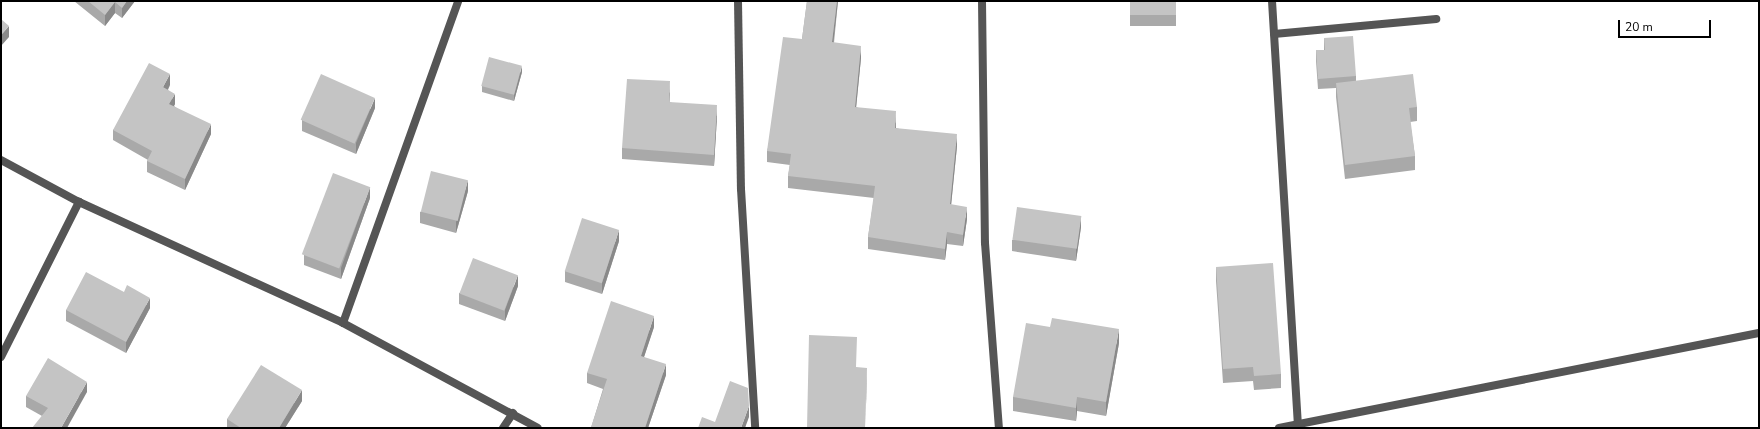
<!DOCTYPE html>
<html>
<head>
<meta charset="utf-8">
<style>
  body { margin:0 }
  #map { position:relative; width:1760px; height:429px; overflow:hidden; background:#fff; font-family:"Nunito Sans",sans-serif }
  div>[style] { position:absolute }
  .minor>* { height:8px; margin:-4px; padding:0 4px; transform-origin:4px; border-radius:4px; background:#555 }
  .wall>* { inset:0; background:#a9a9a9; transform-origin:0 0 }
  .shaded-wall>* { inset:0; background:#898989 }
  .building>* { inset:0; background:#c4c4c4; transform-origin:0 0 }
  span { translate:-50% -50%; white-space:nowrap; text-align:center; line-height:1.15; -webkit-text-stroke:3px #fff; paint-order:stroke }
  .frame { position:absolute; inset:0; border:2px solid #000; pointer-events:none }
  .scale { position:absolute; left:1618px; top:20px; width:93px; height:18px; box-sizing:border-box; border:2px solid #000; border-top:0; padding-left:5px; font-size:12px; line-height:14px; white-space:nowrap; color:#000; -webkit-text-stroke:3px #fff; paint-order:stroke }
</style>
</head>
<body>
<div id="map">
  <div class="minor">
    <div style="left:738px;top:1px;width:188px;rotate:89.1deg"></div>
    <div style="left:741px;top:189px;width:239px;rotate:86.6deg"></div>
    <div style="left:982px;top:1px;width:242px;rotate:89.3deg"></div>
    <div style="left:985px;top:243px;width:186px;rotate:85.7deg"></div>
    <div style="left:1272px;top:1px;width:425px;rotate:86.5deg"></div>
    <div style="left:1274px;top:34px;width:163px;rotate:-5.3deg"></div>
    <div style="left:1px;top:160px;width:89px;rotate:28.3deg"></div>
    <div style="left:79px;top:202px;width:290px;rotate:24.6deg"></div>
    <div style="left:343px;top:323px;width:221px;rotate:28.3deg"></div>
    <div style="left:343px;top:323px;width:342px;rotate:-70.3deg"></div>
    <div style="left:1px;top:357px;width:174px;rotate:-63.3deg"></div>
    <div style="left:503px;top:428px;width:18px;rotate:-56deg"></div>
    <div style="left:1279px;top:428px;width:489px;rotate:-11.2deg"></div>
  </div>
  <div class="wall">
    <div style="clip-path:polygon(74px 1px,135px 1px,122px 18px,115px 13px,105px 26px)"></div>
    <div style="clip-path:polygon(807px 1px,838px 1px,834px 43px,861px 58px,856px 107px,896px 123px,896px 128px,957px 146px,951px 205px,967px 219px,963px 246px,947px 244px,945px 260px,868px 249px,868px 237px,874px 198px,788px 188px,788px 176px,790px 165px,767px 162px,767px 151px,802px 39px)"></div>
    <div style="left:1130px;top:1px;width:46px;height:25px"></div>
    <div style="clip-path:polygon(1324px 38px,1356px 76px,1356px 81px,1417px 107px,1417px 121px,1410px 122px,1415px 156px,1415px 170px,1345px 179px,1336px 97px,1336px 88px,1318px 89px,1316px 61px,1316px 50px,1324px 50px)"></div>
    <div style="clip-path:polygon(522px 72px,514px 101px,482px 92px,482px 86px)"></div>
    <div style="clip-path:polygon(170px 85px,168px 90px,175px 104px,174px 106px,211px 134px,185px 190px,147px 172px,147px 161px,148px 160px,113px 140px,113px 130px)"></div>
    <div style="clip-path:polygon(670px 92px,669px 102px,717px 116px,714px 166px,622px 159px,622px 148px)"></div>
    <div style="clip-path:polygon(375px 108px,356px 154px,302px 131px,302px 120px)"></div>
    <div style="clip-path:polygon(468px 191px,456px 233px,420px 223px,420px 212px)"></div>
    <div style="clip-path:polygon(370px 198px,341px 279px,304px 265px,304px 255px)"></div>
    <div style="clip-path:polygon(1081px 227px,1076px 261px,1012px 251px,1012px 240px)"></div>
    <div style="clip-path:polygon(619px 241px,602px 294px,565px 282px,565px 271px)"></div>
    <div style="clip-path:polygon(1216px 267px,1281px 374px,1281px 388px,1254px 390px,1253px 381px,1223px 383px,1216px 281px)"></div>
    <div style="clip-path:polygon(518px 286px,505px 321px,459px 304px,459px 293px)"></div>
    <div style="clip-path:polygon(124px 292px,150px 308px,126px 353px,66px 321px,66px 310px)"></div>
    <div style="clip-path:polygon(654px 327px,644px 357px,666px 375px,648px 428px,591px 428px,603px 389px,587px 383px,587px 373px)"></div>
    <div style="clip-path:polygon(1119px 343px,1106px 416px,1077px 411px,1076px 421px,1013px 411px,1013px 397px)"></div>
    <div style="clip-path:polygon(87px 392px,42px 416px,26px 407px,26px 396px)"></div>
    <div style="clip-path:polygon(302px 401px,285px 428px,227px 428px,227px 419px)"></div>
  </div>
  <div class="shaded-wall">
    <div style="clip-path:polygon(127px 1px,135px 1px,122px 18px,122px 8px)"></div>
    <div style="clip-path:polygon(837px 1px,838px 1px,832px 54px,832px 42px)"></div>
    <div style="clip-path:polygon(115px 2px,115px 13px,105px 26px,105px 15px)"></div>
    <div style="clip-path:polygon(9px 26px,9px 37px,1px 46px,1px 35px)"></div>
    <div style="clip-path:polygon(861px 46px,861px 58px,855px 119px,855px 107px)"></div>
    <div style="clip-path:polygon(522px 66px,522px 72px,514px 101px,514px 95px)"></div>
    <div style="clip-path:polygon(170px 74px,170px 85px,163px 98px,163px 87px)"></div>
    <div style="clip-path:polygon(670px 81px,670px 92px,669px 112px,669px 102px)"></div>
    <div style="clip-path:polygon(175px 94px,175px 104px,169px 115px,169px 104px)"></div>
    <div style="clip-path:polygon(375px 98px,375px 108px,356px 154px,356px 143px)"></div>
    <div style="clip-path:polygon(717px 105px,717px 116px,714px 166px,714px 155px)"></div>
    <div style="clip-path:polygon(896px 111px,896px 123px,895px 140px,895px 128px)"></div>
    <div style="clip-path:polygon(211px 124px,211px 134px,185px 190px,185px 179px)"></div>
    <div style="clip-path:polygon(957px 134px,957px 146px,950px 216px,950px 204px)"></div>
    <div style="clip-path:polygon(468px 180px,468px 191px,456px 233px,456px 222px)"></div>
    <div style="clip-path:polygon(370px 187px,370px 198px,341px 279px,341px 268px)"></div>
    <div style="clip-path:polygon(967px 207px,967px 219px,963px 246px,963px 235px)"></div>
    <div style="clip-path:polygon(1081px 216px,1081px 227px,1076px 261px,1076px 250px)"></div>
    <div style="clip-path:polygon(619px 230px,619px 241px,602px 294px,602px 283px)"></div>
    <div style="clip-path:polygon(947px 232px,947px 244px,945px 260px,945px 249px)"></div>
    <div style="clip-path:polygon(518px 275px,518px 286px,505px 321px,505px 310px)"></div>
    <div style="clip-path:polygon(150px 298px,150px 308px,126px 353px,126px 342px)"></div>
    <div style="clip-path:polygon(654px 316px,654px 327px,641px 366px,641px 356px)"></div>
    <div style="clip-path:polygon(1119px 329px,1119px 343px,1106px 416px,1106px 402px)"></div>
    <div style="clip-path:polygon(666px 364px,666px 375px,648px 428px,645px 428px)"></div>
    <div style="clip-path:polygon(867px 368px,867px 381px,865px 428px)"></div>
    <div style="clip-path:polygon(87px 382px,87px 392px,67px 428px,61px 428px)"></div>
    <div style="clip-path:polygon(302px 390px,302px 401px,285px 428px,279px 428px)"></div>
    <div style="clip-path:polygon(1077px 397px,1077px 411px,1076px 421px,1076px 408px)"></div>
    <div style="clip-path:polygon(749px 406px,749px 417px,745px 428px,741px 428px)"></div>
  </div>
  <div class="building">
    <div style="clip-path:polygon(88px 1px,127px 1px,122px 8px,115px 2px,105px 15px)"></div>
    <div style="clip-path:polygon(807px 1px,837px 1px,832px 42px,861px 46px,855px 107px,896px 111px,895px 128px,957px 134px,950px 204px,967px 207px,963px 235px,947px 232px,945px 249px,868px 237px,875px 186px,788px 176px,791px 154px,767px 151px,783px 37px,802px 39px)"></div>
    <div style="left:1130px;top:1px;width:46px;height:14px"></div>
    <div style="clip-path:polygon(1px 19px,9px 26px,1px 35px)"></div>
    <div style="clip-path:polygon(1353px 36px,1356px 76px,1318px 79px,1316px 50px,1325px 50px,1324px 38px)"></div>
    <div style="left:489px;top:57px;width:34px;height:30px;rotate:15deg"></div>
    <div style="clip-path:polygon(149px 63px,170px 74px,163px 87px,175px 94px,169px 104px,211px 124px,185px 179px,147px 161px,152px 151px,113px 130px)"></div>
    <div style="left:321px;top:74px;width:59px;height:50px;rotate:24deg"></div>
    <div style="clip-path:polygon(1413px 74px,1417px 107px,1409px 108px,1415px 156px,1345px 165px,1336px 83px)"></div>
    <div style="clip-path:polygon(627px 79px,670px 81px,669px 102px,717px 105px,714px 155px,622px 148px)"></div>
    <div style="left:431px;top:171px;width:38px;height:42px;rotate:14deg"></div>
    <div style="left:333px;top:173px;width:40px;height:87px;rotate:21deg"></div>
    <div style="left:1017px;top:207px;width:65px;height:33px;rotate:8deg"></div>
    <div style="left:582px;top:218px;width:39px;height:56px;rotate:18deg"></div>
    <div style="left:473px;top:258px;width:48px;height:38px;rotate:21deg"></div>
    <div style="clip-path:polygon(1273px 263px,1281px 374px,1254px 376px,1253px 367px,1223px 369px,1216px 267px)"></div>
    <div style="clip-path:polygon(86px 272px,124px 292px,127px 285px,150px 298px,126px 342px,66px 310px)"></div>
    <div style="clip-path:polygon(611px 301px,654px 316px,641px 356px,666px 364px,645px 428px,594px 428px,591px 427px,607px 379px,587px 373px)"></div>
    <div style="clip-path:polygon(1052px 318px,1119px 329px,1106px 402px,1077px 397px,1076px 408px,1013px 397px,1026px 323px,1050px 327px)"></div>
    <div style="clip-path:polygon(809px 335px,857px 337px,856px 367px,867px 368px,865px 428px,807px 428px)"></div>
    <div style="clip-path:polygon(48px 358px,87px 382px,61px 428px,32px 428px,48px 408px,26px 396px)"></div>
    <div style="clip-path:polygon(261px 365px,302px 390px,279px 428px,241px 428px,227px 419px)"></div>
    <div style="clip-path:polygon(730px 381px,748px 388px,749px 406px,741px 428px,698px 428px,702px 417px,715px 422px)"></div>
  </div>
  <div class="frame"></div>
  <div class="scale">20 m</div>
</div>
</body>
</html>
